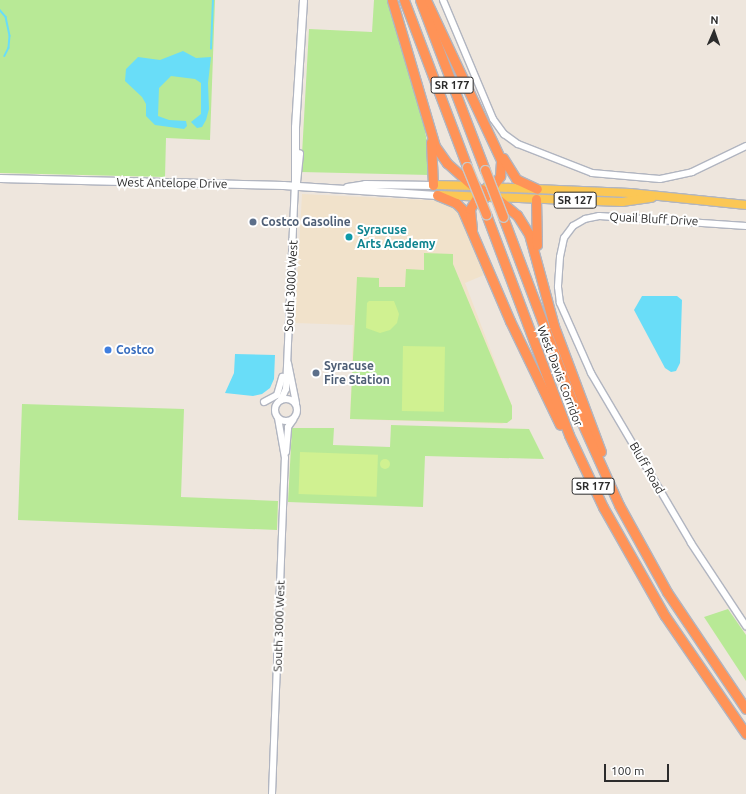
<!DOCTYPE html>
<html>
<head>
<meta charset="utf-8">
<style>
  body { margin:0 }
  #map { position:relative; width:746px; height:794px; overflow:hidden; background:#eee6dd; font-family:Ubuntu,sans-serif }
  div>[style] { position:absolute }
  .education>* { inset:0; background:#f1e2cb }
  .green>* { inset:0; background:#b8e996 }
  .pitch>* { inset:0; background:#d0f191; transform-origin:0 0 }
  .round { border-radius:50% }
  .water>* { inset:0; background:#69ddf8 }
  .stream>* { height:1.5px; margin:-0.75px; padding:0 0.75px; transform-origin:0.75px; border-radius:0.75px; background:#69ddf8 }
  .roads { filter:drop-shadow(1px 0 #b1b5c0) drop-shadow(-1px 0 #b1b5c0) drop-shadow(0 1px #b1b5c0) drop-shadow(0 -1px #b1b5c0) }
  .tertiary>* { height:6px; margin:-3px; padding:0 3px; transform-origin:3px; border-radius:3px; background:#fff }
  .tertiary>.ring { margin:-3px; padding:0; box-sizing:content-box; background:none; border:6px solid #fff; border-radius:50% }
  .secondary>* { height:7px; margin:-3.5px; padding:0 3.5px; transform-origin:3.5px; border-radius:3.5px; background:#fff }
  .primary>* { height:8px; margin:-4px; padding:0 4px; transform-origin:4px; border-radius:4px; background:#fbc755 }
  .motorway>* { height:9px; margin:-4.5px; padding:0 4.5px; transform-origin:4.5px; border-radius:4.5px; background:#ff9357 }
  .bridges { filter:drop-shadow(1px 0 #c8c8c8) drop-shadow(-1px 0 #c8c8c8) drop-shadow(0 1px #c8c8c8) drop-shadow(0 -1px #c8c8c8) }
  .motorway-bridge>* { height:9px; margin:-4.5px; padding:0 4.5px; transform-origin:4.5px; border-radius:4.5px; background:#ff9357 }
  .dots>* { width:11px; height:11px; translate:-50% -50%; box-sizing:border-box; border:2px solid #fff; border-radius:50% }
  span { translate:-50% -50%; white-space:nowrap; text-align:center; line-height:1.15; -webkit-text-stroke:4px #fff; paint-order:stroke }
  .shield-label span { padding:1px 3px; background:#fff; border:1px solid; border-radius:3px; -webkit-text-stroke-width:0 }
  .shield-label { font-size:11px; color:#2c2c2c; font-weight:700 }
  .street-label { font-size:12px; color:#2c2c2c }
  .service-label { font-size:12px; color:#4e5e75; font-weight:700 }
  .left { translate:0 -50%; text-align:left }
  .culture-label { font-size:12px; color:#0d838f; font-weight:700 }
  .shop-label { font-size:12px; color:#366cbe; font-weight:700 }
  .north { position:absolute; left:694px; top:12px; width:40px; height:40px; -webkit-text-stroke:3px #fff; paint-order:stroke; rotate:2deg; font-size:11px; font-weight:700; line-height:16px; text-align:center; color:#2c2c2c }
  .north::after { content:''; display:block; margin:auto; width:14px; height:18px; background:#2c2c2c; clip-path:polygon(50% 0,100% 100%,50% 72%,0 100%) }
  .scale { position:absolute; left:604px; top:764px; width:65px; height:18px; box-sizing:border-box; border:2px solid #2c2c2c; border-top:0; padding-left:5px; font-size:12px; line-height:14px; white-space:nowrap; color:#2c2c2c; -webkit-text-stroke:3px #fff; paint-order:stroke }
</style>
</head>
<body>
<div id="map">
  <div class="education">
    <div style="clip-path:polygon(302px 194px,446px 201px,461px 212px,484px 275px,465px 283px,512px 406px,512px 419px,502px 424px,350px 419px,353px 325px,295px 323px)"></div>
  </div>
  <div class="green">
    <div style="clip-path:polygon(0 0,215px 0,210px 140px,166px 138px,165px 177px,0 173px)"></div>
    <div style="clip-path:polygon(374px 0,389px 0,422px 113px,429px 154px,430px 175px,301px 172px,309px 29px,372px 32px)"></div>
    <div style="clip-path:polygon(424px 253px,453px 254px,453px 264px,512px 406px,512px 419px,507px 423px,350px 419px,357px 277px,379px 278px,379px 287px,405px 287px,406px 269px,424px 270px)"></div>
    <div style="clip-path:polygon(22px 404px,184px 409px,181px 497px,278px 501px,277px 530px,18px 520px)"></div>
    <div style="clip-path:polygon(391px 425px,529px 429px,544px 459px,425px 456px,423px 507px,288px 502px,292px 428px,334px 428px,333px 445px,390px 447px)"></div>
    <div style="clip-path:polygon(728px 609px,746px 635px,746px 681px,704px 617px)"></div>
  </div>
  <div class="pitch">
    <div style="clip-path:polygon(369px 301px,394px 301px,399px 314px,397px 323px,390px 330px,380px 333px,366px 328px,367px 303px)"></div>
    <div style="left:403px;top:346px;width:42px;height:65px;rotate:1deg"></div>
    <div style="left:300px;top:452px;width:78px;height:42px;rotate:2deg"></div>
    <div class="round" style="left:380px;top:459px;width:10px;height:10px"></div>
  </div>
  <div class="water">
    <div style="clip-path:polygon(183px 51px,196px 58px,211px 57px,208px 83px,209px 109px,206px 120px,202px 127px,197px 128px,191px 122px,201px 114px,201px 83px,195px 79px,171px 76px,159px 88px,158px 116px,169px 120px,186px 121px,187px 126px,184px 129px,155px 125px,146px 116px,146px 104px,142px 97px,125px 81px,126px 69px,138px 57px,160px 60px)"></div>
    <div style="clip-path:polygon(642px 296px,677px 296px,682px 300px,680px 363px,676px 371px,671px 372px,665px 368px,634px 310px)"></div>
    <div style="clip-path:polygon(235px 354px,275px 355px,274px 379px,270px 388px,262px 394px,253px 396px,225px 393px,234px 373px)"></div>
  </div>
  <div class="stream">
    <div style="left:0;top:10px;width:9px;rotate:49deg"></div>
    <div style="left:6px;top:17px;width:19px;rotate:78deg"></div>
    <div style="left:10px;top:36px;width:12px;rotate:95deg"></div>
    <div style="left:9px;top:48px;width:9px;rotate:117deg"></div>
    <div style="left:211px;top:49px;width:49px;rotate:-87.7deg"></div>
  </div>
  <div class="roads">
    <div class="tertiary">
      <div style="left:443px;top:0;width:129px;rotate:67.2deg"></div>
      <div style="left:493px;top:119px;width:19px;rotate:54deg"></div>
      <div style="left:504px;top:134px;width:17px;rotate:36deg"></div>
      <div style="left:518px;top:144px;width:79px;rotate:21.4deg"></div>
      <div style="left:592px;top:173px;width:68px;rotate:5deg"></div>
      <div style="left:660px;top:179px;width:33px;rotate:-12deg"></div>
      <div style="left:692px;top:172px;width:60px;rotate:-25.7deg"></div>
      <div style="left:746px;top:226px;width:147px;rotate:-176.1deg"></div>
      <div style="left:599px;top:216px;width:14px;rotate:168deg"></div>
      <div style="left:585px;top:219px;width:14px;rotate:150deg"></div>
      <div style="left:573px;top:226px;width:15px;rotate:127deg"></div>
      <div style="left:564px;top:238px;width:19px;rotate:102deg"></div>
      <div style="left:560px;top:257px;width:30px;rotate:94deg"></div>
      <div style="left:558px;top:287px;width:16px;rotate:83deg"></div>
      <div style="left:560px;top:303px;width:77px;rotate:66.1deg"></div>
      <div style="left:591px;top:373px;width:197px;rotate:59.5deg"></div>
      <div style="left:691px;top:543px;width:100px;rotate:56.5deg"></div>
      <div style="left:288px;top:363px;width:41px;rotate:78.7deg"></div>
      <div class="ring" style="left:275px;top:399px;width:16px;height:16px"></div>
      <div style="left:281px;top:400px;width:12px;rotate:-66deg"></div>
      <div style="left:286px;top:389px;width:203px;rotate:-87.5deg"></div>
      <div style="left:264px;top:402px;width:15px;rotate:-28deg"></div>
      <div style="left:277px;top:395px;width:19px;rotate:-74deg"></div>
      <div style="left:286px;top:452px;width:25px;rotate:-85deg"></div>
      <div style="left:288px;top:427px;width:9px;rotate:-54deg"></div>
      <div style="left:272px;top:794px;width:336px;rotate:-87.8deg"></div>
      <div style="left:285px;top:458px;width:41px;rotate:-99.9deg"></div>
    </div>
    <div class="secondary">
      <div style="left:0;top:178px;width:283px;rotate:1.4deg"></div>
      <div style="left:283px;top:185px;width:154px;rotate:3.7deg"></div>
      <div style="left:296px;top:182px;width:29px;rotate:-84deg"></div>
      <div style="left:295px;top:186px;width:59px;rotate:-90deg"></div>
      <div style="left:295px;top:127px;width:127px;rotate:-86.4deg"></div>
      <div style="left:347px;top:187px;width:18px;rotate:-9deg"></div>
      <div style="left:365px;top:184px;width:68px;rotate:0.8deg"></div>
    </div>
    <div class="primary">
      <div style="left:433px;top:185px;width:43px;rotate:1.3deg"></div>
      <div style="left:487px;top:187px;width:143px;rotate:2.4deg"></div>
      <div style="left:630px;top:193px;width:117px;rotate:5.9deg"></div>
      <div style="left:438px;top:195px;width:184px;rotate:2.2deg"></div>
      <div style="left:622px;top:202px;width:30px;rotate:-8deg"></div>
    </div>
    <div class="motorway">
      <div style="left:392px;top:0;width:152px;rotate:73.6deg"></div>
      <div style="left:435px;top:146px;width:21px;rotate:55deg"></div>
      <div style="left:447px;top:163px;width:51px;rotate:41.8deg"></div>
      <div style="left:485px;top:197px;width:26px;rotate:-54deg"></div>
      <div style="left:500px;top:176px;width:16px;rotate:-86deg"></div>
      <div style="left:501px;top:160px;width:177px;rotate:-115.1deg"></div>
      <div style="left:404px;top:0;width:178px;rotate:69.3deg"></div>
      <div style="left:420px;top:0;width:182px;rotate:69.1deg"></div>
      <div style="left:431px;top:142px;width:43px;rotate:87.3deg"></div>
      <div style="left:503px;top:158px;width:25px;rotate:58deg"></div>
      <div style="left:516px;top:179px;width:23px;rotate:25deg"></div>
      <div style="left:437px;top:195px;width:21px;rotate:23deg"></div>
      <div style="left:456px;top:203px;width:8px;rotate:45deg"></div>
      <div style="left:462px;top:209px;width:122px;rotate:66.8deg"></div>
      <div style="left:510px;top:321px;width:115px;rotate:64.3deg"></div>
      <div style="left:494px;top:196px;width:30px;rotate:40deg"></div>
      <div style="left:517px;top:215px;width:22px;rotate:58deg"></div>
      <div style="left:529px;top:234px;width:95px;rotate:74.8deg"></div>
      <div style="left:554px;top:326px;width:134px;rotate:69.5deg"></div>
      <div style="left:536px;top:199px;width:46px;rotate:88.8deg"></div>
      <div style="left:486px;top:214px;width:236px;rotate:69.4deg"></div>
      <div style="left:569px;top:435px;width:80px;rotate:64.7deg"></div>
      <div style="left:603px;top:507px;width:125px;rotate:60.4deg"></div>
      <div style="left:665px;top:616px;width:143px;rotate:55.5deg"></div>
      <div style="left:503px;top:217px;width:199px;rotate:69.4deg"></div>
      <div style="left:573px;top:403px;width:112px;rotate:65.7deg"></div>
      <div style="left:619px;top:505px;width:99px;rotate:61.1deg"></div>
      <div style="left:667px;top:592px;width:141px;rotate:56deg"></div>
      <div style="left:472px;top:229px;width:20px;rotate:-96deg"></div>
      <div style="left:470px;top:209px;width:23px;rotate:-59deg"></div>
    </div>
  </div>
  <div class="bridges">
    <div class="motorway-bridge">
      <div style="left:467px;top:167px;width:51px;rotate:68deg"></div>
      <div style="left:485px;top:170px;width:50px;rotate:69deg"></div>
    </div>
  </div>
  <div class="dots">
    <div style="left:253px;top:222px;background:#5c6f8a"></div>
    <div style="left:349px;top:237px;background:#0f9aa8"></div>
    <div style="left:108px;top:350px;background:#3f7fe0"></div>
    <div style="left:316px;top:373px;background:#5c6f8a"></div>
  </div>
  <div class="shield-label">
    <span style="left:452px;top:85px">SR 177</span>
    <span style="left:575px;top:200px">SR 127</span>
    <span style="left:593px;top:486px">SR 177</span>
  </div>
  <div class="street-label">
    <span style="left:172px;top:183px;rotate:1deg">West Antelope Drive</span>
    <span style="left:654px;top:219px;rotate:3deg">Quail Bluff Drive</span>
    <span style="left:291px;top:286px;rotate:-87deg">South 3000 West</span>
    <span style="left:560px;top:376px;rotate:69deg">West Davis Corridor</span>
    <span style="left:647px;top:468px;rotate:60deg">Bluff Road</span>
    <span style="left:279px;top:626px;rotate:-88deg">South 3000 West</span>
  </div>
  <div class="service-label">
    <span class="left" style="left:261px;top:222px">Costco Gasoline</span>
    <span class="left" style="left:324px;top:373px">Syracuse<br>Fire Station</span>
  </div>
  <div class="culture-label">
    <span class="left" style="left:357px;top:237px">Syracuse<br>Arts Academy</span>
  </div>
  <div class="shop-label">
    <span class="left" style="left:116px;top:350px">Costco</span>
  </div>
  <div class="north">N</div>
  <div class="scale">100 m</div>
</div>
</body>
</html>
